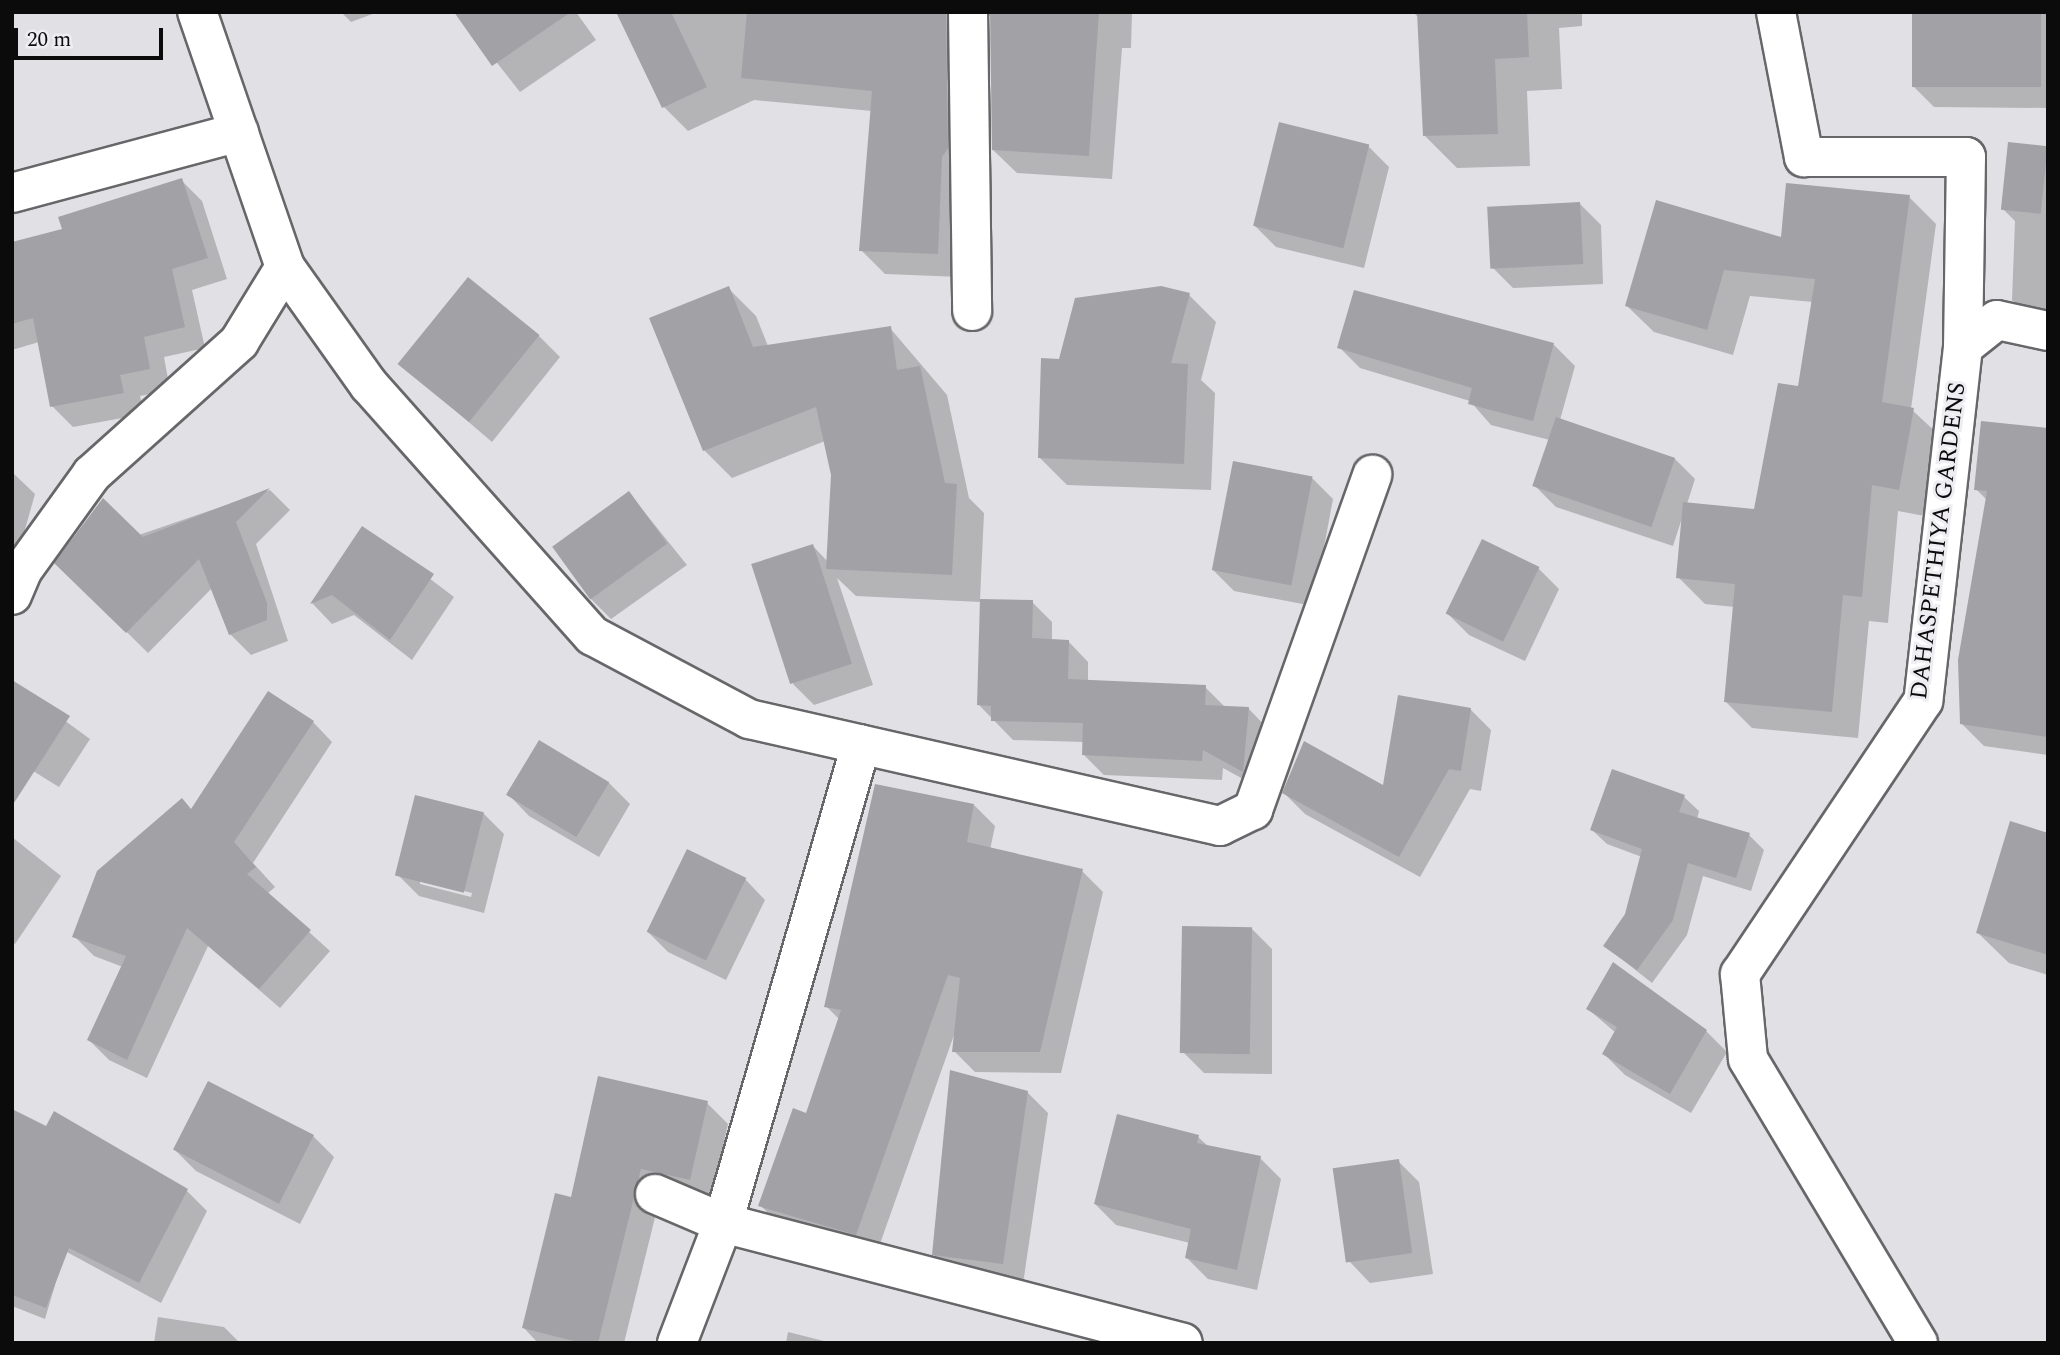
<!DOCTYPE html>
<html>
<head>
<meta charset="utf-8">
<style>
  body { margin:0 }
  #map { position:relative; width:2060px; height:1355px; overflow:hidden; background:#e1e1e5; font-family:Spectral,serif }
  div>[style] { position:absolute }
  .shadow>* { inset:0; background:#0003 }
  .building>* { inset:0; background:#a2a1a5; transform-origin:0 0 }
  .roads { filter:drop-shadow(2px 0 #67676a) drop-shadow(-2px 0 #67676a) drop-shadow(0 2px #67676a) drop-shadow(0 -2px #67676a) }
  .street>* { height:38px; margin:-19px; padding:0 19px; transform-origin:19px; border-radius:19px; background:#fff }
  span { translate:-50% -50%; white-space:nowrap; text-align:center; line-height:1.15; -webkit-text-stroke:6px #eeeef2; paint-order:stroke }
  .street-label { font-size:24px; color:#0b0b0c }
  .frame { position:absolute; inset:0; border:14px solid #0b0b0c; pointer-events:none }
  .scale { position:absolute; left:14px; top:28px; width:149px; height:32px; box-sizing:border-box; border:4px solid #0b0b0c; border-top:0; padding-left:9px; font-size:21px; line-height:24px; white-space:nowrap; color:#0b0b0c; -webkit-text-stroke:5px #eeeef2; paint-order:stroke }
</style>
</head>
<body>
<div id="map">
  <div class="shadow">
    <div style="clip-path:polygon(341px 12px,378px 12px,351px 22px)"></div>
    <div style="clip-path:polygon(457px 12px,576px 12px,596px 40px,520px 92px)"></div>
    <div style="clip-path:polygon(618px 12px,1132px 12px,1131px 48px,1122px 48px,1112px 179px,1017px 173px,993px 150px,992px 16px,980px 17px,961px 277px,885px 274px,861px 250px,872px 111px,754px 100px,688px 131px,664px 107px)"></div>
    <div style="clip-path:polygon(1413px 12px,1582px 12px,1582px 26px,1559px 28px,1562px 89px,1527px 91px,1530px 166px,1457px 168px,1425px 136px,1419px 18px)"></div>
    <div style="clip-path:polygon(1914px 12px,2048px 12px,2048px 108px,1934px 107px,1913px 86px)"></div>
    <div style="clip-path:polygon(1368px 146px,1389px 167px,1364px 268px,1276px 247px,1255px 226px)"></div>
    <div style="clip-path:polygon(2048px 147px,2048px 322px,2033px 321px,2012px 300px,2015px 221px,2003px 209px)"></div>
    <div style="clip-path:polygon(181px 180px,202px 201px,227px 279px,192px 290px,205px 348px,164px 357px,170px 390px,140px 396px,144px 414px,73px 427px,52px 406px,39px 342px,12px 350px,12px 244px,64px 230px)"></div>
    <div style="clip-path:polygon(1909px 197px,1936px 224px,1911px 409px,1940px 436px,1925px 516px,1898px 511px,1888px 623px,1869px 621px,1858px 738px,1752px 728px,1726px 702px,1735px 607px,1705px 604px,1678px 577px,1682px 518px,1673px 546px,1556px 507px,1535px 486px,1550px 440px,1491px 425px,1470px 401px,1360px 368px,1339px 347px,1554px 345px,1575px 366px,1560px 420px,1674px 458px,1695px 479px,1687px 504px,1756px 511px,1800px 388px,1813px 302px,1750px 296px,1733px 355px,1654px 332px,1627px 306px,1782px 239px)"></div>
    <div style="clip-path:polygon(1580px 204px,1601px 225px,1603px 284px,1513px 288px,1492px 267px)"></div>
    <div style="clip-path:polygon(728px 288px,756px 316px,768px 346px,890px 328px,947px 395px,969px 498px,984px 513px,980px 600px,1032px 602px,1052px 622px,1052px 641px,1068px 641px,1088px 662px,1088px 681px,1205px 687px,1226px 708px,1248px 708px,1268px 729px,1263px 790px,1223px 768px,1222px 780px,1104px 775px,1084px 755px,1084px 742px,1013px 740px,979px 705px,981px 602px,856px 596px,837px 578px,873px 685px,814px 705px,793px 684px,813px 546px,828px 562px,833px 475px,825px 441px,732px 478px,704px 450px)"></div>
    <div style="clip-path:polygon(1189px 295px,1216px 322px,1201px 380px,1215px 393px,1211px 490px,1067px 485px,1039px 457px,1061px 361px)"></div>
    <div style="clip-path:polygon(539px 336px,560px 357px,492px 442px,401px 364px)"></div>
    <div style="clip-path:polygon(2048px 429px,2048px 755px,1984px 746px,1961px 723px,1987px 500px,1976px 489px)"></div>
    <div style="clip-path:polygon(12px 472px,35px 494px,18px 554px,12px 552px)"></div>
    <div style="clip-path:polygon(1312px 478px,1333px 499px,1313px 606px,1234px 591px,1213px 570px)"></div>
    <div style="clip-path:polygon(270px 490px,290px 510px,256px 544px,288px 641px,251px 655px,230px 634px,212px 588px,148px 653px,57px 563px)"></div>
    <div style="clip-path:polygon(629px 493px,687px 565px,611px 619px,590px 598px)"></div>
    <div style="clip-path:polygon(363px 528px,454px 597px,412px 660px,354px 615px,332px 624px,312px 603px)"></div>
    <div style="clip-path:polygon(1538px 568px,1559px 589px,1525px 661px,1469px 635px,1448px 614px)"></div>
    <div style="clip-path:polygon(12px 682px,90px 739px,59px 787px,12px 758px)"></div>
    <div style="clip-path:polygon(1470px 709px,1491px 730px,1481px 791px,1470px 789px,1420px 877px,1305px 814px,1284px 793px,1385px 787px)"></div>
    <div style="clip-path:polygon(313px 722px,332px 742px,253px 863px,275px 887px,267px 894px,330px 951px,280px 1008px,208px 946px,147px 1078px,109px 1060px,89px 1040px,123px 967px,94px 956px,74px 936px,192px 810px)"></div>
    <div style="clip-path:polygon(609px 783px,630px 804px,599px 857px,529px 816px,509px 795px)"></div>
    <div style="clip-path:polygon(1684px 797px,1699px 811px,1697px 819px,1749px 835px,1764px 850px,1751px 891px,1703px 876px,1687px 935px,1652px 983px,1605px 946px,1626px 915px,1642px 857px,1607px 844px,1592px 830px)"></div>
    <div style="clip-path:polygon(974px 805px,995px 826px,990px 850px,1082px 871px,1103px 892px,1061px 1073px,975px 1072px,954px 1051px,954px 1035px,876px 1255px,781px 1226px,760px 1205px,807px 1115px,840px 1020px,826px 1006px)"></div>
    <div style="clip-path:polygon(evenodd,483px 813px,504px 834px,484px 913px,419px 896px,398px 875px,483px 813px,420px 880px,472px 893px,471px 897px,420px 884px,420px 880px)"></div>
    <div style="clip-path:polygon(2048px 835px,2048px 975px,2009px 963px,1978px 933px)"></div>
    <div style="clip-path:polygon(12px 837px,61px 876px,15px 944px,12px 942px)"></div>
    <div style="clip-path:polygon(745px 879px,765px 900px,726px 980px,668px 952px,647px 931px)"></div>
    <div style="clip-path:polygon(1251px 928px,1272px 949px,1272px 1074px,1204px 1073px,1183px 1052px)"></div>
    <div style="clip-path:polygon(1588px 1009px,1706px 1031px,1727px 1052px,1691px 1113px,1625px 1075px,1604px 1054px,1616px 1033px)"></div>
    <div style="clip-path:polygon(1027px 1092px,1048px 1113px,1023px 1284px,954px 1275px,933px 1254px)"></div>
    <div style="clip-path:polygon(707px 1103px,728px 1124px,711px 1200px,662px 1189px,624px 1343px,538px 1343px,524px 1328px,572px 1199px)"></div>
    <div style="clip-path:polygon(12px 1111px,186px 1190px,207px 1211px,161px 1303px,65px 1251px,45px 1319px,12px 1306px)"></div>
    <div style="clip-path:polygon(313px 1136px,334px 1157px,300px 1224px,196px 1171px,175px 1150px)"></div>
    <div style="clip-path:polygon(1198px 1137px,1209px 1147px,1260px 1158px,1281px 1179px,1257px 1290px,1208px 1279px,1187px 1258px,1190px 1243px,1116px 1225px,1095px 1204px)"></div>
    <div style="clip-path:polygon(1398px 1161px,1419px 1182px,1433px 1274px,1370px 1283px,1349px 1261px)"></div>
    <div style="clip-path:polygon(158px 1317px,224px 1327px,240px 1343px,154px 1343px)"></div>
    <div style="clip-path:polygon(788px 1332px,832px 1343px,786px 1343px)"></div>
  </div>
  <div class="building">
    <div style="clip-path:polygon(454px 12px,571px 12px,492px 66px)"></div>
    <div style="clip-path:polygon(616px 12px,671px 12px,707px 87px,662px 108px)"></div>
    <div style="clip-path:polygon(747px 12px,946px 12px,948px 148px,942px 157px,938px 254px,859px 251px,872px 91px,741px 78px)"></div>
    <div style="clip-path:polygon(990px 12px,1099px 12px,1089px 156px,992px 150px)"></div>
    <div style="clip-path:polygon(1417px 12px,1527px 12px,1529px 57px,1495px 59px,1498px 134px,1423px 136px)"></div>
    <div style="left:1912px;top:12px;width:129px;height:75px"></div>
    <div style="left:1279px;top:122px;width:93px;height:107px;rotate:14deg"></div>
    <div style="left:2008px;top:142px;width:40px;height:68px;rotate:6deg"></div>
    <div style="clip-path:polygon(182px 178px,208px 258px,172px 269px,185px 327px,144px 337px,150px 369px,120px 375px,124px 393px,50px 407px,33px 318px,12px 324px,12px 242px,62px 229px,58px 217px)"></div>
    <div style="clip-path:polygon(1786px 183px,1910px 195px,1882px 402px,1914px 408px,1899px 490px,1872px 485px,1862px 597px,1843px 595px,1832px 712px,1724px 702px,1735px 584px,1676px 578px,1683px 502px,1754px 509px,1778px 383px,1798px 386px,1815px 279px,1724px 270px,1707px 330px,1625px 306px,1656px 200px,1781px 237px)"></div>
    <div style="left:1580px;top:202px;width:62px;height:93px;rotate:87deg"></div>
    <div style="left:468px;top:277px;width:92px;height:112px;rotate:39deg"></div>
    <div style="clip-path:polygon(729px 286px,753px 347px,891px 326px,897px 370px,920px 366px,945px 483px,957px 484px,952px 575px,826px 569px,831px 475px,816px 407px,703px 451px,649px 318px)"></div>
    <div style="clip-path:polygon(1161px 286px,1190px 293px,1171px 363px,1188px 364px,1184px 464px,1038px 458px,1041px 358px,1059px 359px,1075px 298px)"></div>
    <div style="clip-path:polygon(1354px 290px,1554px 343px,1533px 421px,1468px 404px,1472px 388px,1337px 348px)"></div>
    <div style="left:1556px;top:417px;width:126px;height:73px;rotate:19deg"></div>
    <div style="clip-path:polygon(1981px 421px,2048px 428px,2048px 737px,1960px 724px,1958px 660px,1987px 491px,1974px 490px)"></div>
    <div style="left:1233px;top:461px;width:81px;height:111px;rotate:11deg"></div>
    <div style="clip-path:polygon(270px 488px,236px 522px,267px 603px,267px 620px,229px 635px,199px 559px,126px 633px,54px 563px,103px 498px,143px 537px)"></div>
    <div style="left:629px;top:491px;width:65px;height:95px;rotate:54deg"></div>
    <div style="clip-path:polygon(362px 526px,434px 574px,390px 640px,332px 595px,310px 604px)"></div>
    <div style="left:1482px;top:539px;width:64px;height:83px;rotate:26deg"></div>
    <div style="left:813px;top:544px;width:126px;height:65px;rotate:72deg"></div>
    <div style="clip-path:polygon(980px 599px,1033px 600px,1032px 638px,1069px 640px,1068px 679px,1206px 685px,1205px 705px,1249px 707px,1243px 772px,1203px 750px,1202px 761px,1082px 755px,1083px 723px,991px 721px,991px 706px,977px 705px)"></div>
    <div style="clip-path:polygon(12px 680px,70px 716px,12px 806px)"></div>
    <div style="clip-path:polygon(268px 691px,314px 721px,234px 842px,256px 867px,247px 874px,311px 930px,259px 989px,187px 928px,127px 1060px,87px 1040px,126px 956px,72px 937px,97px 871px,182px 798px,191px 809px)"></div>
    <div style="clip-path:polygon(1398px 695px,1471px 708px,1461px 771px,1449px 769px,1399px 857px,1282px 793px,1304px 741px,1383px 785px)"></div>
    <div style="left:539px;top:740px;width:82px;height:64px;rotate:31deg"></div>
    <div style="clip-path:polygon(1612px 769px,1685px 795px,1679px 812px,1750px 833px,1736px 878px,1688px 863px,1673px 920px,1637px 970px,1603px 946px,1625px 914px,1642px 849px,1590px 830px)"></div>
    <div style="clip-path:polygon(875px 784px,974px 804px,967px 842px,1083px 869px,1040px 1052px,952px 1052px,960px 978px,948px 975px,856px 1235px,758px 1206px,793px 1108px,806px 1113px,841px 1010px,824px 1007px)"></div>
    <div style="left:415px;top:795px;width:71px;height:83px;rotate:14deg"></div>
    <div style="clip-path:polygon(2010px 821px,2048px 833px,2048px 955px,1976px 933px)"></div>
    <div style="left:687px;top:849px;width:66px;height:92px;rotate:26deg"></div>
    <div style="left:1182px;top:926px;width:70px;height:127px;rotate:1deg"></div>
    <div style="clip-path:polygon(1613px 962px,1707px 1030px,1670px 1094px,1602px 1054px,1617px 1027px,1586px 1009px)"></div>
    <div style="clip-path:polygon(950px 1070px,1028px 1091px,1003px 1264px,932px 1255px)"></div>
    <div style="clip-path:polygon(598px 1076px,708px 1101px,690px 1180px,641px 1169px,598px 1343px,582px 1343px,522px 1328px,555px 1193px,571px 1197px)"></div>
    <div style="left:208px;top:1081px;width:119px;height:77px;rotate:27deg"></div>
    <div style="clip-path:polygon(12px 1109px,46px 1126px,54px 1111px,188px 1189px,139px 1283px,69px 1248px,46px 1308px,12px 1295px)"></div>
    <div style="clip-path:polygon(1117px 1114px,1199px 1135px,1197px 1143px,1261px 1156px,1237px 1270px,1185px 1258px,1191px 1229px,1094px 1204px)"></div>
    <div style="left:1399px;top:1159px;width:95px;height:67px;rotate:82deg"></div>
  </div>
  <div class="roads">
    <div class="street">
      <div style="left:968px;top:12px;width:299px;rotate:89.2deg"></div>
      <div style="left:1776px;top:12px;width:148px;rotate:79.1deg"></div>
      <div style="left:1804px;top:157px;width:162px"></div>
      <div style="left:1966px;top:157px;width:190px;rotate:90.9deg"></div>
      <div style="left:1963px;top:347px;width:356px;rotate:96.4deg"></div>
      <div style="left:1923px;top:701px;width:329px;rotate:123.8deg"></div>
      <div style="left:1740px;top:974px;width:85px;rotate:84.6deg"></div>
      <div style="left:1748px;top:1059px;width:331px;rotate:59.1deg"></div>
      <div style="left:12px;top:193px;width:235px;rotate:-15deg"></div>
      <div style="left:285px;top:267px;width:145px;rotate:54.6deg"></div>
      <div style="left:369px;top:385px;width:336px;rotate:48.3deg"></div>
      <div style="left:593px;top:636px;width:177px;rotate:28deg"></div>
      <div style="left:749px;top:719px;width:483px;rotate:12.8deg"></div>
      <div style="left:1220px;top:826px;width:37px;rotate:-26deg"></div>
      <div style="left:1253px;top:810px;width:356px;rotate:-70.4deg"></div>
      <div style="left:1963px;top:347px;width:43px;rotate:-38.5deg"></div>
      <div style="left:1997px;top:320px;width:52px;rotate:12.2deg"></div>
      <div style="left:12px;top:595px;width:26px;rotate:-67deg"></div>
      <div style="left:22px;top:571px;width:120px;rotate:-54.2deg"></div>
      <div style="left:92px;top:474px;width:198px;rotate:-41.9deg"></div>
      <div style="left:239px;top:342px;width:88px;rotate:-58.5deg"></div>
      <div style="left:285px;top:267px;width:270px;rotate:-109deg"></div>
      <div style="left:655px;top:1194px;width:74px;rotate:23.1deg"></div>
      <div style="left:723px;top:1223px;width:475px;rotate:14.6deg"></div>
      <div style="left:677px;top:1343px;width:129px;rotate:-69deg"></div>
      <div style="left:723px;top:1223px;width:498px;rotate:-73.9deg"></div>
    </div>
  </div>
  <div class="street-label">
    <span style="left:1939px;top:541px;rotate:-83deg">DAHASPETHIYA GARDENS</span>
  </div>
  <div class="frame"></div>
  <div class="scale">20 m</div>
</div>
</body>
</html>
